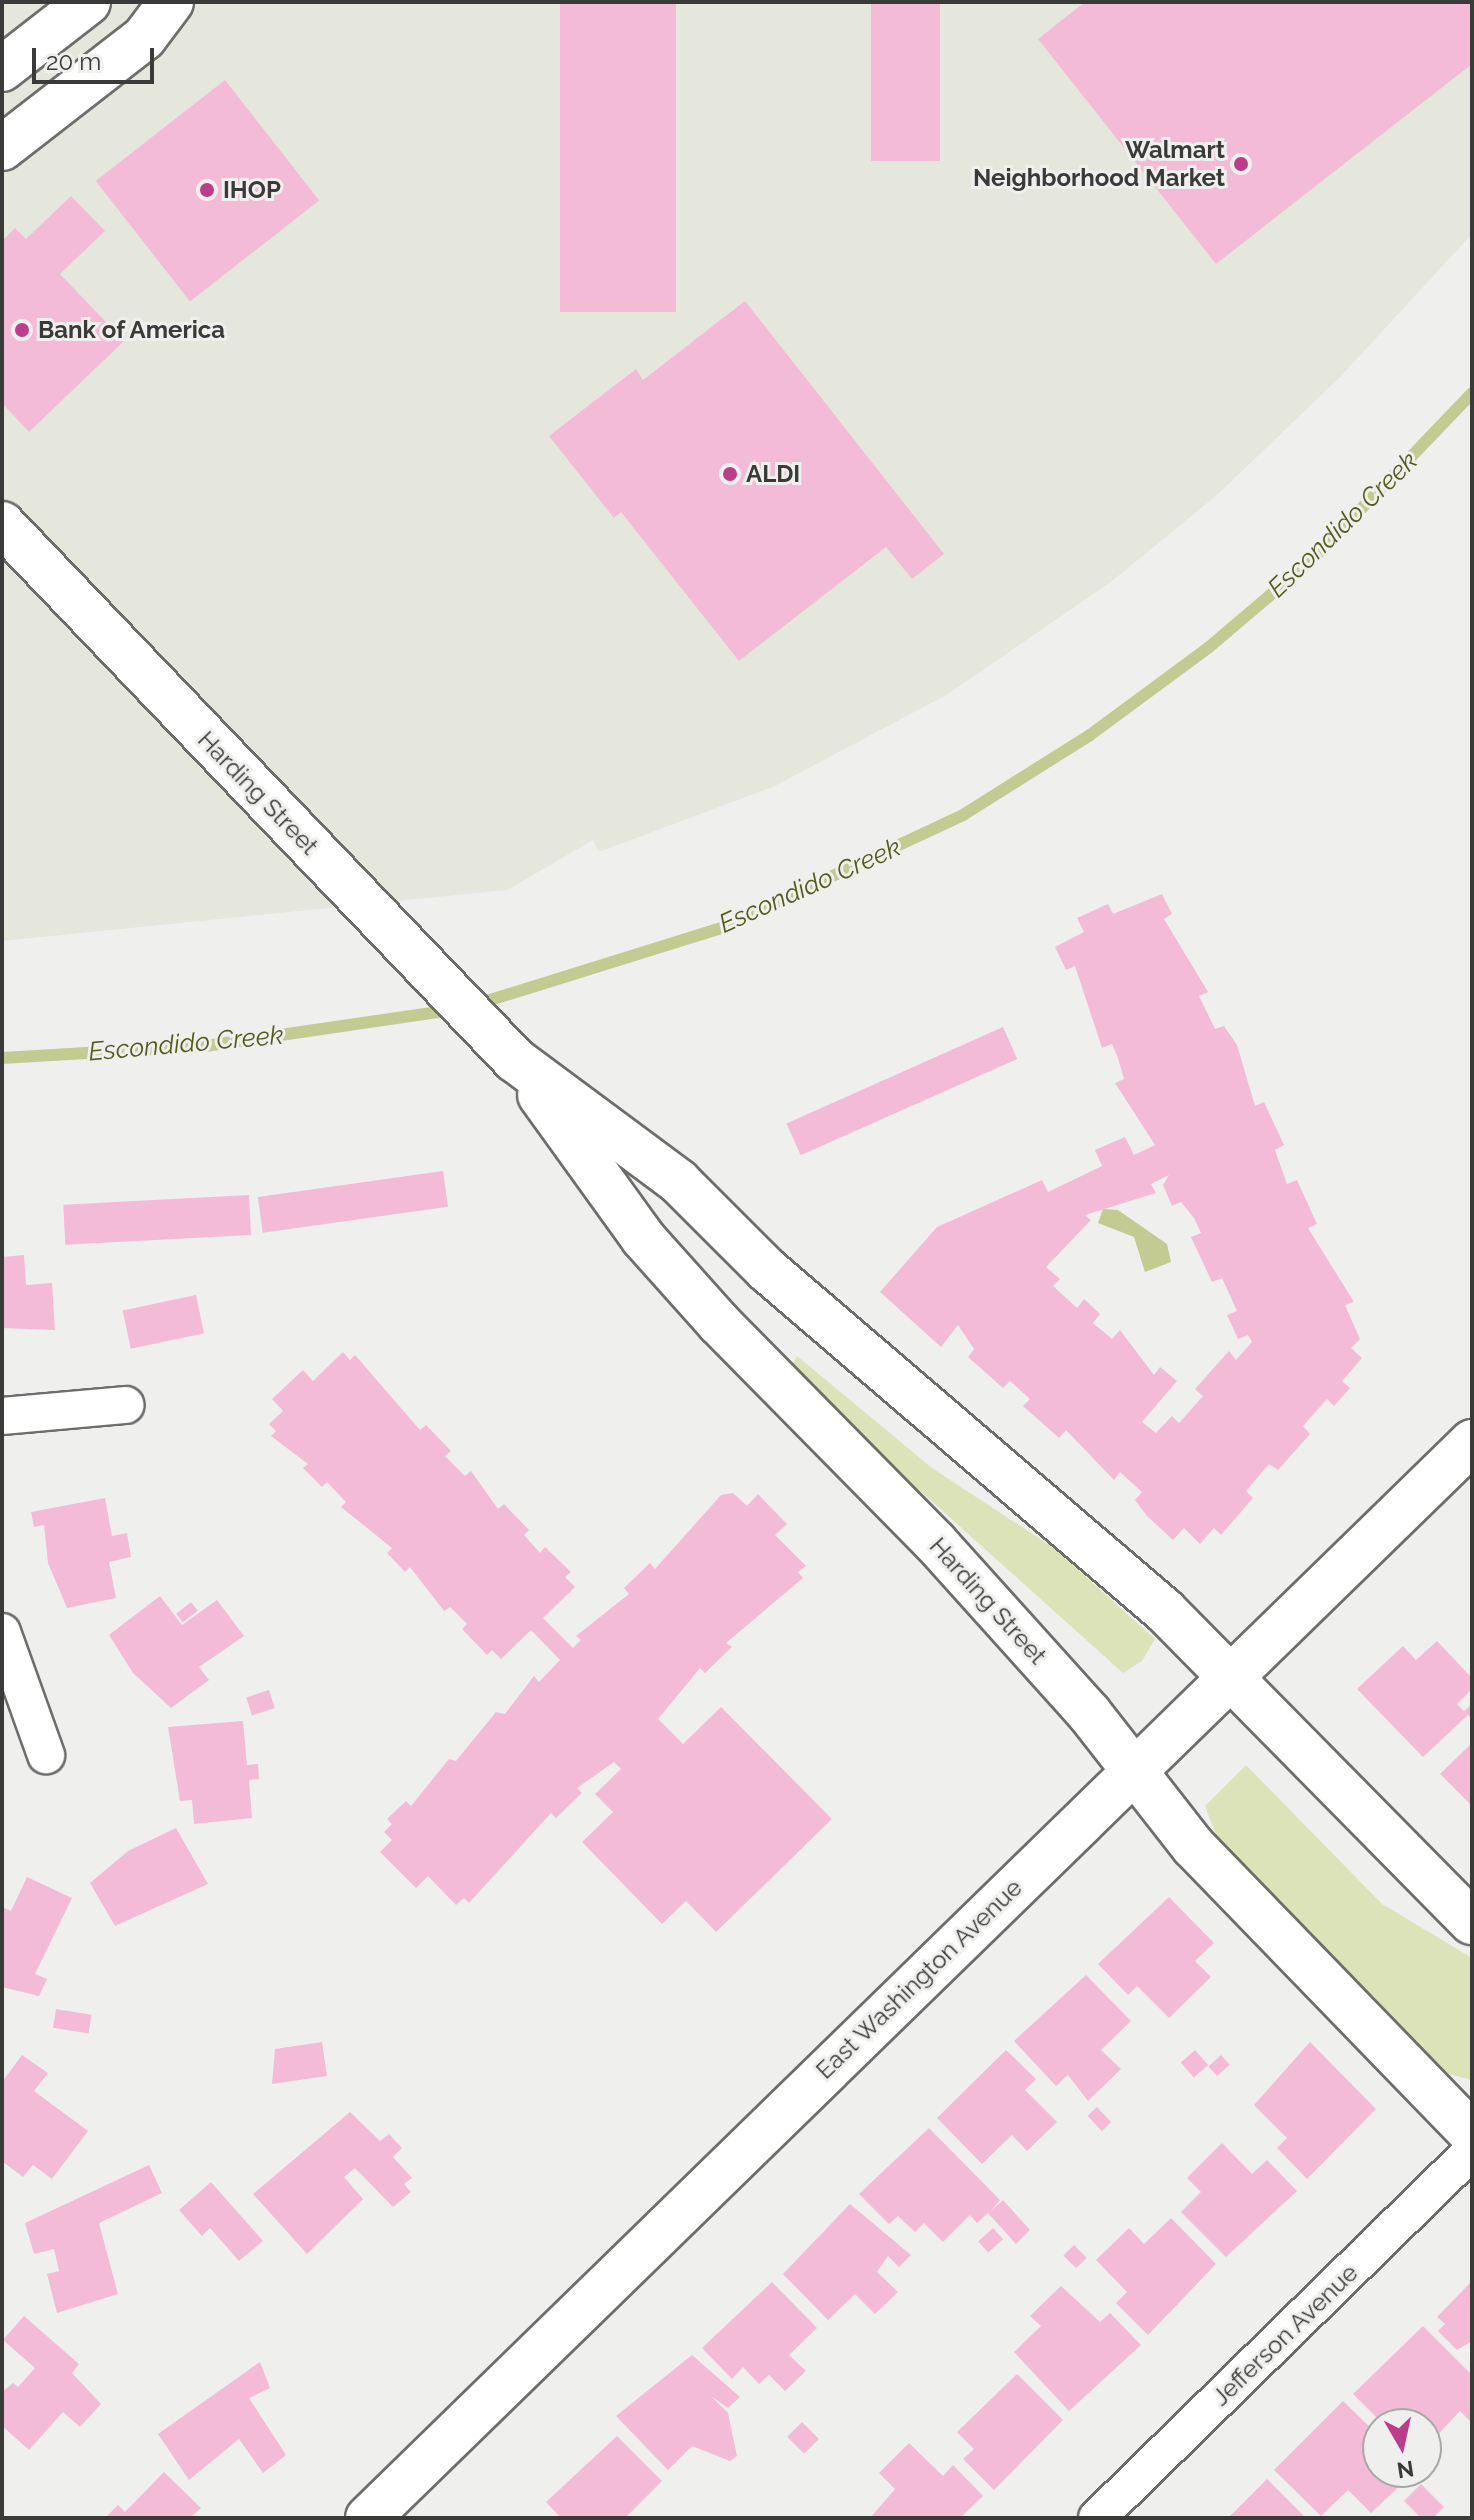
<!DOCTYPE html>
<html>
<head>
<meta charset="utf-8">
<style>
  body { margin:0 }
  #map { position:relative; width:1474px; height:2520px; overflow:hidden; background:#eff0ed; font-family:Raleway,sans-serif }
  div>[style] { position:absolute }
  .built>* { inset:0; background:#e5e6dc }
  .green>* { inset:0; background:#dde3b9 }
  .water>* { inset:0; background:#c3ca92 }
  .stream>* { height:12px; margin:-6px; padding:0 6px; transform-origin:6px; border-radius:6px; background:#c3ca92 }
  .building>* { inset:0; background:#f4bbd7; transform-origin:0 0 }
  .roads { filter:drop-shadow(2px 0 #6d6e6b) drop-shadow(-2px 0 #6d6e6b) drop-shadow(0 2px #6d6e6b) drop-shadow(0 -2px #6d6e6b) }
  .street>* { height:36px; margin:-18px; padding:0 18px; transform-origin:18px; border-radius:18px; background:#fff }
  .secondary>* { height:44px; margin:-22px; padding:0 22px; transform-origin:22px; border-radius:22px; background:#fff }
  .primary>* { height:44px; margin:-22px; padding:0 22px; transform-origin:22px; border-radius:22px; background:#fff }
  .dots>* { width:22px; height:22px; translate:-50% -50%; box-sizing:border-box; border:4px solid #eff0ed; border-radius:50% }
  span { translate:-50% -50%; white-space:nowrap; text-align:center; line-height:1.15; -webkit-text-stroke:6px #eff0ed; paint-order:stroke }
  .poi-label { font-size:24px; color:#3a3a39; font-weight:700 }
  .right { translate:-100% -50%; text-align:right }
  .left { translate:0 -50%; text-align:left }
  .street-label { font-size:24px; color:#3a3a39 }
  .water-label { font-size:26px; color:#555a1c; font-style:italic }
  .frame { position:absolute; inset:0; border:4px solid #3a3a39; pointer-events:none }
  .north { position:absolute; left:1362px; top:2408px; width:80px; height:80px; box-sizing:border-box; background:#eff0ed; border:2px solid #a7a7a5; border-radius:50%; rotate:171deg; font-size:22px; font-weight:700; line-height:32px; text-align:center; color:#3a3a39 }
  .north::after { content:''; display:block; margin:auto; width:28px; height:36px; background:#bc3d89; clip-path:polygon(50% 0,100% 100%,50% 72%,0 100%) }
  .scale { position:absolute; left:32px; top:48px; width:122px; height:36px; box-sizing:border-box; border:4px solid #3a3a39; border-top:0; padding-left:10px; font-size:24px; line-height:28px; white-space:nowrap; color:#3a3a39; -webkit-text-stroke:6px #eff0ed; paint-order:stroke }
</style>
</head>
<body>
<div id="map">
  <div class="built">
    <div style="clip-path:polygon(2px 2px,1472px 2px,1472px 234px,1341px 376px,1217px 495px,1112px 581px,948px 694px,773px 787px,599px 852px,593px 840px,507px 890px,2px 941px)"></div>
  </div>
  <div class="green">
    <div style="clip-path:polygon(797px 1356px,932px 1468px,1054px 1548px,1155px 1639px,1142px 1661px,1123px 1673px,868px 1444px,791px 1367px)"></div>
    <div style="clip-path:polygon(1246px 1765px,1382px 1904px,1472px 1958px,1472px 2080px,1444px 2073px,1218px 1840px,1205px 1806px)"></div>
  </div>
  <div class="water">
    <div style="clip-path:polygon(1103px 1209px,1118px 1210px,1167px 1244px,1171px 1262px,1145px 1272px,1134px 1237px,1098px 1223px)"></div>
  </div>
  <div class="stream">
    <div style="left:474px;top:1005px;width:259px;rotate:-17.3deg"></div>
    <div style="left:721px;top:928px;width:267px;rotate:-25deg"></div>
    <div style="left:963px;top:815px;width:150px;rotate:-32.2deg"></div>
    <div style="left:1090px;top:735px;width:147px;rotate:-36.4deg"></div>
    <div style="left:1208px;top:648px;width:138px;rotate:-40.3deg"></div>
    <div style="left:1313px;top:559px;width:230px;rotate:-46.2deg"></div>
    <div style="left:2px;top:1058px;width:203px;rotate:-3.4deg"></div>
    <div style="left:205px;top:1046px;width:250px;rotate:-8.3deg"></div>
  </div>
  <div class="building">
    <div style="left:560px;top:2px;width:116px;height:310px"></div>
    <div style="left:871px;top:2px;width:69px;height:159px"></div>
    <div style="clip-path:polygon(1085px 2px,1472px 2px,1472px 64px,1216px 264px,1038px 39px)"></div>
    <div style="left:225px;top:80px;width:153px;height:164px;rotate:52deg"></div>
    <div style="clip-path:polygon(71px 196px,105px 231px,60px 274px,124px 341px,29px 432px,2px 403px,2px 241px,15px 228px,26px 239px)"></div>
    <div style="clip-path:polygon(745px 301px,944px 554px,912px 579px,886px 547px,739px 661px,621px 512px,614px 518px,549px 436px,636px 369px,643px 380px)"></div>
    <div style="clip-path:polygon(evenodd,1162px 894px,1172px 914px,1164px 919px,1208px 992px,1199px 996px,1215px 1029px,1224px 1026px,1237px 1045px,1255px 1106px,1264px 1102px,1284px 1145px,1275px 1150px,1287px 1184px,1297px 1180px,1317px 1224px,1308px 1228px,1354px 1302px,1345px 1305px,1360px 1339px,1351px 1348px,1362px 1358px,1342px 1381px,1350px 1388px,1334px 1406px,1327px 1399px,1303px 1426px,1310px 1434px,1278px 1470px,1269px 1464px,1246px 1491px,1253px 1498px,1221px 1535px,1214px 1528px,1200px 1544px,1184px 1528px,1173px 1540px,1147px 1516px,1135px 1500px,1142px 1492px,1120px 1472px,1114px 1480px,1066px 1430px,1059px 1438px,1023px 1406px,1030px 1399px,1010px 1381px,1003px 1388px,968px 1357px,974px 1349px,958px 1325px,941px 1347px,880px 1292px,937px 1227px,1042px 1180px,1048px 1192px,1102px 1166px,1095px 1150px,1125px 1137px,1134px 1155px,1155px 1145px,1115px 1083px,1124px 1079px,1118px 1058px,1112px 1044px,1102px 1048px,1075px 966px,1066px 970px,1055px 947px,1084px 932px,1077px 918px,1108px 904px,1113px 914px,1162px 894px,1169px 1175px,1163px 1185px,1172px 1206px,1181px 1202px,1194px 1218px,1201px 1233px,1191px 1237px,1212px 1282px,1222px 1278px,1237px 1311px,1227px 1315px,1238px 1339px,1248px 1335px,1252px 1342px,1236px 1360px,1229px 1351px,1195px 1389px,1203px 1396px,1179px 1423px,1172px 1416px,1156px 1433px,1142px 1422px,1177px 1381px,1160px 1367px,1154px 1375px,1120px 1330px,1112px 1339px,1093px 1323px,1100px 1314px,1084px 1299px,1077px 1308px,1053px 1286px,1060px 1279px,1046px 1267px,1091px 1220px,1085px 1215px,1156px 1193px,1151px 1184px,1169px 1175px)"></div>
    <div style="left:1003px;top:1027px;width:35px;height:237px;rotate:66deg"></div>
    <div style="left:443px;top:1171px;width:36px;height:187px;rotate:82deg"></div>
    <div style="left:249px;top:1195px;width:40px;height:186px;rotate:87deg"></div>
    <div style="clip-path:polygon(24px 1255px,26px 1285px,52px 1283px,55px 1330px,2px 1328px,2px 1257px)"></div>
    <div style="left:196px;top:1295px;width:39px;height:75px;rotate:78deg"></div>
    <div style="clip-path:polygon(343px 1352px,350px 1360px,355px 1355px,420px 1430px,426px 1425px,451px 1451px,445px 1456px,465px 1476px,471px 1471px,498px 1509px,504px 1504px,529px 1530px,524px 1535px,540px 1553px,545px 1547px,571px 1572px,565px 1577px,575px 1587px,543px 1618px,573px 1648px,581px 1640px,576px 1636px,629px 1594px,624px 1588px,650px 1563px,655px 1569px,721px 1495px,733px 1493px,747px 1506px,758px 1494px,787px 1524px,775px 1535px,806px 1566px,798px 1572px,803px 1578px,726px 1643px,732px 1647px,705px 1673px,700px 1668px,658px 1719px,683px 1744px,721px 1707px,832px 1819px,716px 1932px,686px 1901px,662px 1924px,582px 1842px,613px 1812px,595px 1794px,621px 1769px,614px 1762px,577px 1788px,582px 1793px,556px 1818px,551px 1813px,469px 1903px,464px 1898px,456px 1905px,428px 1876px,416px 1888px,380px 1852px,392px 1840px,384px 1832px,392px 1824px,387px 1819px,406px 1801px,411px 1806px,449px 1759px,456px 1761px,496px 1712px,505px 1714px,534px 1676px,539px 1682px,560px 1660px,531px 1630px,501px 1659px,492px 1650px,487px 1655px,462px 1629px,467px 1624px,450px 1607px,444px 1611px,410px 1567px,405px 1572px,387px 1553px,392px 1548px,341px 1507px,346px 1502px,327px 1482px,322px 1487px,303px 1468px,308px 1464px,271px 1436px,276px 1431px,269px 1424px,283px 1411px,272px 1399px,303px 1370px,313px 1381px)"></div>
    <div style="clip-path:polygon(105px 1498px,112px 1536px,127px 1533px,131px 1557px,109px 1562px,116px 1598px,67px 1608px,48px 1563px,44px 1525px,34px 1527px,31px 1512px)"></div>
    <div style="clip-path:polygon(160px 1596px,182px 1625px,217px 1600px,244px 1636px,199px 1667px,209px 1680px,171px 1708px,133px 1673px,109px 1635px)"></div>
    <div style="left:191px;top:1602px;width:11px;height:19px;rotate:52deg"></div>
    <div style="clip-path:polygon(1437px 1641px,1472px 1678px,1472px 1689px,1457px 1704px,1464px 1711px,1472px 1704px,1472px 1719px,1468px 1715px,1423px 1757px,1357px 1689px,1403px 1646px,1416px 1660px)"></div>
    <div style="left:269px;top:1690px;width:19px;height:24px;rotate:72deg"></div>
    <div style="clip-path:polygon(243px 1721px,247px 1765px,258px 1764px,259px 1779px,249px 1780px,252px 1818px,194px 1824px,192px 1800px,180px 1801px,168px 1727px)"></div>
    <div style="clip-path:polygon(1472px 1743px,1472px 1806px,1440px 1774px)"></div>
    <div style="clip-path:polygon(176px 1828px,208px 1884px,115px 1926px,90px 1883px,128px 1851px)"></div>
    <div style="clip-path:polygon(27px 1877px,72px 1898px,35px 1974px,47px 1979px,39px 1996px,2px 1987px,2px 1907px,11px 1911px)"></div>
    <div style="clip-path:polygon(1169px 1897px,1214px 1943px,1195px 1961px,1211px 1977px,1169px 2018px,1137px 1986px,1128px 1995px,1098px 1964px)"></div>
    <div style="clip-path:polygon(1086px 1975px,1131px 2021px,1101px 2050px,1121px 2069px,1088px 2101px,1068px 2075px,1056px 2086px,1014px 2041px)"></div>
    <div style="left:56px;top:2009px;width:36px;height:19px;rotate:9deg"></div>
    <div style="clip-path:polygon(322px 2042px,327px 2076px,272px 2084px,275px 2049px)"></div>
    <div style="clip-path:polygon(1310px 2042px,1376px 2109px,1307px 2179px,1277px 2148px,1287px 2138px,1254px 2105px)"></div>
    <div style="clip-path:polygon(1006px 2050px,1036px 2079px,1025px 2090px,1057px 2122px,1027px 2151px,1012px 2135px,982px 2164px,937px 2118px)"></div>
    <div style="left:1195px;top:2050px;width:20px;height:19px;rotate:49deg"></div>
    <div style="clip-path:polygon(22px 2055px,48px 2073px,34px 2091px,88px 2131px,52px 2179px,33px 2165px,23px 2177px,2px 2161px,2px 2082px)"></div>
    <div style="left:1221px;top:2055px;width:13px;height:17px;rotate:48deg"></div>
    <div style="left:1097px;top:2107px;width:21px;height:13px;rotate:47deg"></div>
    <div style="clip-path:polygon(350px 2112px,380px 2141px,389px 2134px,402px 2148px,393px 2157px,412px 2178px,404px 2184px,411px 2192px,393px 2207px,355px 2168px,344px 2177px,363px 2199px,307px 2254px,253px 2194px)"></div>
    <div style="clip-path:polygon(929px 2128px,1000px 2200px,991px 2211px,1003px 2200px,1030px 2230px,1016px 2244px,988px 2213px,977px 2223px,970px 2215px,943px 2242px,924px 2223px,915px 2232px,898px 2216px,889px 2224px,859px 2194px)"></div>
    <div style="clip-path:polygon(1222px 2143px,1252px 2174px,1267px 2160px,1297px 2191px,1226px 2257px,1181px 2212px,1201px 2192px,1187px 2178px)"></div>
    <div style="clip-path:polygon(149px 2165px,162px 2193px,99px 2223px,118px 2294px,57px 2313px,47px 2274px,59px 2271px,54px 2249px,34px 2254px,25px 2223px)"></div>
    <div style="clip-path:polygon(211px 2182px,263px 2241px,239px 2261px,210px 2228px,202px 2236px,179px 2210px)"></div>
    <div style="clip-path:polygon(850px 2204px,911px 2255px,899px 2267px,888px 2256px,877px 2272px,898px 2292px,875px 2314px,855px 2294px,828px 2320px,783px 2274px)"></div>
    <div style="clip-path:polygon(1171px 2218px,1216px 2264px,1148px 2335px,1116px 2303px,1127px 2292px,1096px 2260px,1129px 2228px,1144px 2244px)"></div>
    <div style="left:993px;top:2228px;width:15px;height:20px;rotate:48deg"></div>
    <div style="left:1074px;top:2245px;width:18px;height:15px;rotate:45deg"></div>
    <div style="clip-path:polygon(1472px 2281px,1472px 2341px,1457px 2350px,1438px 2331px,1445px 2324px,1437px 2317px)"></div>
    <div style="clip-path:polygon(772px 2282px,817px 2328px,789px 2355px,806px 2371px,785px 2391px,769px 2375px,759px 2384px,743px 2367px,732px 2379px,702px 2348px)"></div>
    <div style="clip-path:polygon(1061px 2286px,1100px 2322px,1110px 2313px,1141px 2345px,1069px 2411px,1014px 2352px,1041px 2326px,1030px 2316px)"></div>
    <div style="clip-path:polygon(24px 2316px,79px 2364px,72px 2373px,101px 2404px,80px 2427px,63px 2412px,29px 2450px,2px 2426px,2px 2392px,13px 2383px,18px 2387px,35px 2368px,3px 2340px)"></div>
    <div style="clip-path:polygon(1423px 2326px,1472px 2375px,1472px 2423px,1460px 2411px,1431px 2442px,1426px 2424px,1402px 2424px,1394px 2415px,1383px 2424px,1353px 2394px)"></div>
    <div style="clip-path:polygon(692px 2355px,740px 2397px,728px 2408px,711px 2396px,728px 2413px,737px 2456px,730px 2461px,692px 2446px,668px 2470px,616px 2416px)"></div>
    <div style="clip-path:polygon(260px 2362px,270px 2388px,249px 2398px,286px 2455px,263px 2473px,239px 2439px,189px 2480px,158px 2434px)"></div>
    <div style="clip-path:polygon(1017px 2374px,1063px 2420px,994px 2490px,963px 2459px,974px 2449px,957px 2432px)"></div>
    <div style="clip-path:polygon(1343px 2401px,1374px 2431px,1364px 2441px,1378px 2455px,1378px 2472px,1395px 2472px,1404px 2482px,1371px 2513px,1348px 2490px,1321px 2516px,1274px 2470px)"></div>
    <div style="left:802px;top:2422px;width:24px;height:21px;rotate:45deg"></div>
    <div style="clip-path:polygon(617px 2436px,662px 2481px,625px 2518px,561px 2518px,546px 2502px)"></div>
    <div style="clip-path:polygon(909px 2443px,943px 2476px,953px 2465px,983px 2496px,960px 2518px,870px 2518px,895px 2489px,879px 2473px)"></div>
    <div style="clip-path:polygon(164px 2472px,201px 2508px,190px 2518px,105px 2518px,118px 2505px,125px 2512px)"></div>
    <div style="clip-path:polygon(1267px 2479px,1306px 2518px,1228px 2518px)"></div>
    <div style="clip-path:polygon(1421px 2484px,1444px 2507px,1433px 2518px,1421px 2518px,1404px 2501px)"></div>
  </div>
  <div class="roads">
    <div class="street">
      <div style="left:2px;top:1416px;width:124px;rotate:-5.1deg"></div>
      <div style="left:2px;top:1632px;width:131px;rotate:70.3deg"></div>
      <div style="left:1097px;top:2518px;width:525px;rotate:-44.38deg"></div>
    </div>
    <div class="secondary">
      <div style="left:2px;top:524px;width:742px;rotate:46.26deg"></div>
      <div style="left:515px;top:1060px;width:204px;rotate:36.6deg"></div>
      <div style="left:679px;top:1182px;width:124px;rotate:45deg"></div>
      <div style="left:767px;top:1270px;width:524px;rotate:40.59deg"></div>
      <div style="left:1165px;top:1611px;width:437px;rotate:45.4deg"></div>
      <div style="left:540px;top:1095px;width:176px;rotate:54.2deg"></div>
      <div style="left:643px;top:1238px;width:114px;rotate:48.2deg"></div>
      <div style="left:719px;top:1323px;width:308px;rotate:45.4deg"></div>
      <div style="left:935px;top:1542px;width:230px;rotate:48deg"></div>
      <div style="left:1089px;top:1713px;width:169px;rotate:52deg"></div>
      <div style="left:1193px;top:1846px;width:401px;rotate:45.9deg"></div>
      <div style="left:368px;top:2518px;width:1542px;rotate:-44.26deg"></div>
    </div>
    <div class="primary">
      <div style="left:2px;top:69px;width:109px;rotate:-37.9deg"></div>
      <div style="left:2px;top:148px;width:180px;rotate:-37.8deg"></div>
      <div style="left:144px;top:38px;width:45px;rotate:-53.1deg"></div>
    </div>
  </div>
  <div class="dots">
    <div style="left:1241px;top:164px;background:#bc3d89"></div>
    <div style="left:207px;top:190px;background:#bc3d89"></div>
    <div style="left:22px;top:330px;background:#bc3d89"></div>
    <div style="left:730px;top:474px;background:#bc3d89"></div>
  </div>
  <div class="poi-label">
    <span class="right" style="left:1225px;top:164px">Walmart<br>Neighborhood Market</span>
    <span class="left" style="left:223px;top:190px">IHOP</span>
    <span class="left" style="left:38px;top:330px">Bank of America</span>
    <span class="left" style="left:746px;top:474px">ALDI</span>
  </div>
  <div class="street-label">
    <span style="left:258px;top:793px;rotate:46deg">Harding Street</span>
    <span style="left:988px;top:1601px;rotate:48deg">Harding Street</span>
    <span style="left:919px;top:1979px;rotate:-44deg">East Washington Avenue</span>
    <span style="left:1285px;top:2335px;rotate:-44deg">Jefferson Avenue</span>
  </div>
  <div class="water-label">
    <span style="left:1343px;top:525px;rotate:-44deg">Escondido Creek</span>
    <span style="left:810px;top:886px;rotate:-24deg">Escondido Creek</span>
    <span style="left:186px;top:1044px;rotate:-5deg">Escondido Creek</span>
  </div>
  <div class="frame"></div>
  <div class="north">N</div>
  <div class="scale">20 m</div>
</div>
</body>
</html>
